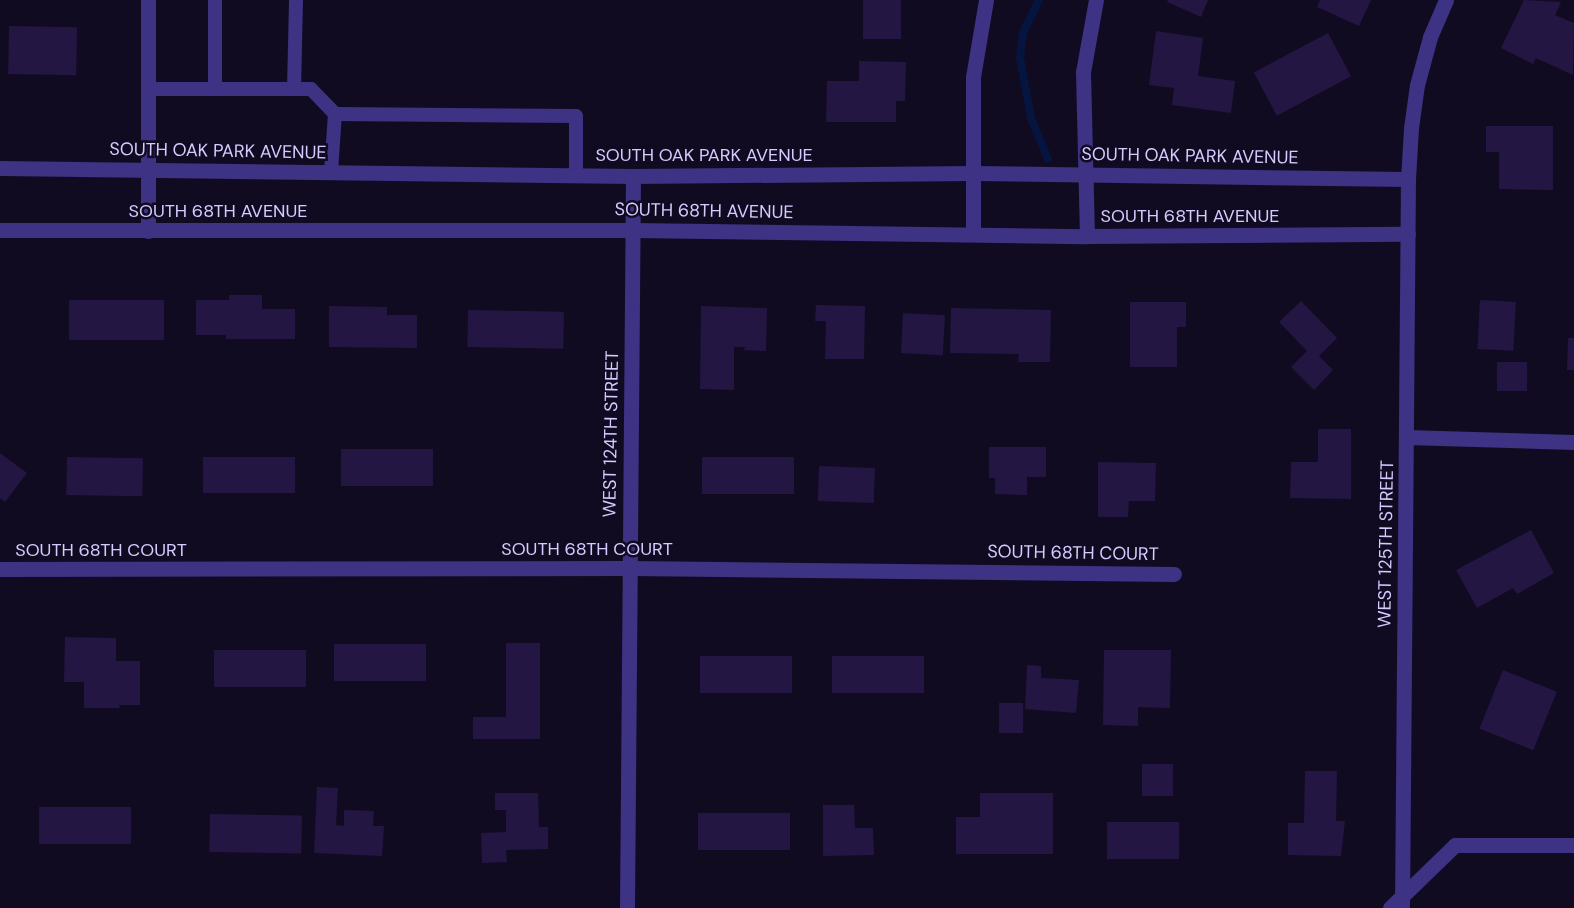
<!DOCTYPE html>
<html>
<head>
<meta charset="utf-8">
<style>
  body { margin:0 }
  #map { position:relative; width:1574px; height:908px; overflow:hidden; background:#110b21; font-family:"DM Sans",sans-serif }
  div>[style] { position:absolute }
  .stream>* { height:8px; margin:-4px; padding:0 4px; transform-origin:4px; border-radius:4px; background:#05153f }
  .building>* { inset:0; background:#231643; transform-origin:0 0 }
  .lane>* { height:14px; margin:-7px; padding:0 7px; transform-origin:7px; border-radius:7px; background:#3d3283 }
  .street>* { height:15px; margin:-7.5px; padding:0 7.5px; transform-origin:7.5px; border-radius:7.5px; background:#3d3283 }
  span { translate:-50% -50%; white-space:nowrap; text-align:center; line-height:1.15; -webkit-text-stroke:5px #110b21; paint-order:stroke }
  .street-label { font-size:18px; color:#d5cbff }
</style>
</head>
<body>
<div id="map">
  <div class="stream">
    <div style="left:1039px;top:0;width:37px;rotate:116deg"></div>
    <div style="left:1023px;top:33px;width:25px;rotate:97deg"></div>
    <div style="left:1020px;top:58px;width:61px;rotate:79.6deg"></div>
    <div style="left:1031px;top:118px;width:44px;rotate:67.5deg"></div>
  </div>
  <div class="building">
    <div style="left:863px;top:0;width:38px;height:39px"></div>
    <div style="clip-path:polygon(1168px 0,1208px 0,1201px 17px,1167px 2px)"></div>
    <div style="clip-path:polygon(1320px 0,1371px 0,1359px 26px,1317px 7px)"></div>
    <div style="clip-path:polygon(1524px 0,1561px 2px,1555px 15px,1574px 23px,1573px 75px,1536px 58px,1533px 64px,1501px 48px)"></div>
    <div style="left:9px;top:26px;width:68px;height:48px;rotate:1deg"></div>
    <div style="clip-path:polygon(1156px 31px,1203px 38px,1198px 76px,1235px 81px,1231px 113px,1172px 105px,1174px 88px,1149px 85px)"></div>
    <div style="left:1328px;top:33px;width:49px;height:84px;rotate:62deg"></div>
    <div style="clip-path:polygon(859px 61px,906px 62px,905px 101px,896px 101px,896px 122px,826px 122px,827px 81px,859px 81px)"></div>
    <div style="clip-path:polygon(1486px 126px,1553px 126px,1553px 190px,1499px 189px,1499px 152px,1486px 152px)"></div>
    <div style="clip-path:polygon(229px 295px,262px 295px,262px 309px,295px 309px,295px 339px,226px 339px,226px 335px,196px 335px,196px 300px,229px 300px)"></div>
    <div style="left:69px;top:300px;width:95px;height:40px"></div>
    <div style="left:1480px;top:300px;width:36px;height:49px;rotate:3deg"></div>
    <div style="clip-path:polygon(1301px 301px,1337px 338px,1319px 356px,1333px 370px,1314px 390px,1291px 367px,1307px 351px,1279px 322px)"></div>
    <div style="clip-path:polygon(1130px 302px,1186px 302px,1186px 327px,1177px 327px,1177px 367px,1130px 367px)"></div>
    <div style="clip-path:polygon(816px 305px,865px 306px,864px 359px,825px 359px,826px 321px,815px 321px)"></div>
    <div style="clip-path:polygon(329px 306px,387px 307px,387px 315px,417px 315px,417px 348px,329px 347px)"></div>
    <div style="clip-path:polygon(701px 306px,767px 308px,766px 351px,744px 350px,745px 347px,734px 347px,734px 390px,700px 389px)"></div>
    <div style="clip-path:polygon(951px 308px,1051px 310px,1050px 362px,1018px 362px,1019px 354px,950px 353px)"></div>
    <div style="left:468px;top:310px;width:96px;height:37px;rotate:1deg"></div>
    <div style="left:903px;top:313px;width:42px;height:40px;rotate:3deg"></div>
    <div style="clip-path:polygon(1568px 338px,1574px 338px,1574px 370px,1567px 370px)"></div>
    <div style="left:1497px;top:362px;width:30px;height:29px"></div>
    <div style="clip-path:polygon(1318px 429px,1351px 429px,1351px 499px,1290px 498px,1291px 462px,1318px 462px)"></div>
    <div style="clip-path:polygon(989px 447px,1046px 447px,1046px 477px,1027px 477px,1027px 495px,995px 494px,995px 478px,989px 478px)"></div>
    <div style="left:341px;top:449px;width:92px;height:37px"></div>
    <div style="clip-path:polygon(0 453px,27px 473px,5px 502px,0 498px)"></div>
    <div style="left:67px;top:457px;width:76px;height:38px;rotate:1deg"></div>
    <div style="left:203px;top:457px;width:92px;height:36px"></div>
    <div style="left:702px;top:457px;width:92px;height:37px"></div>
    <div style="clip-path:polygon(1098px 462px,1156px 463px,1155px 501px,1129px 501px,1128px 517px,1098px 517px)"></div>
    <div style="left:819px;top:466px;width:56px;height:35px;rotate:2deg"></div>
    <div style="clip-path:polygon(1531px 530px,1554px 573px,1517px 594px,1513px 588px,1477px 608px,1456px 570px)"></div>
    <div style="clip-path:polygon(65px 637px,116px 638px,116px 661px,140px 661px,140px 705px,119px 705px,120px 708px,84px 708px,84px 682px,64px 682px)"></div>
    <div style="clip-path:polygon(506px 643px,540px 643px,540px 739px,473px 739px,473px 717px,506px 717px)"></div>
    <div style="left:334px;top:644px;width:92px;height:37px"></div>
    <div style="left:214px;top:650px;width:92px;height:37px"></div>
    <div style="clip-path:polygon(1104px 650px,1171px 650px,1170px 708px,1138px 707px,1138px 726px,1103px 725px)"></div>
    <div style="left:700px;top:656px;width:92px;height:37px"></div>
    <div style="left:832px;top:656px;width:92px;height:37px"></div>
    <div style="clip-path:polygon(1027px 665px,1041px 666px,1041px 678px,1079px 680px,1076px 713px,1025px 709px)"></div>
    <div style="left:1503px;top:670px;width:58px;height:63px;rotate:22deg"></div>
    <div style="left:999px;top:703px;width:24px;height:30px"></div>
    <div style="left:1142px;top:764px;width:31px;height:32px"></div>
    <div style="clip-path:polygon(1305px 771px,1337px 771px,1336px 821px,1345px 821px,1341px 856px,1288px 855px,1288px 823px,1304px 823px)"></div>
    <div style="clip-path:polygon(317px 787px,338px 788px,336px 825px,344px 826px,344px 810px,374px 811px,373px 826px,384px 826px,382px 856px,314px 853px)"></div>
    <div style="clip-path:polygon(495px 793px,538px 793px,539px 827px,548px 827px,548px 849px,506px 850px,507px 862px,482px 863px,481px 833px,506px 832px,506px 810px,495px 810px)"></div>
    <div style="clip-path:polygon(980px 793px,1053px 793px,1053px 854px,956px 854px,956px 817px,980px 817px)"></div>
    <div style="clip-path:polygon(823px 805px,854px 805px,855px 828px,873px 828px,874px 855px,823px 856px)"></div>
    <div style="left:39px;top:807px;width:92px;height:37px"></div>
    <div style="left:698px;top:813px;width:92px;height:37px"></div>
    <div style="left:210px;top:814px;width:92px;height:38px;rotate:1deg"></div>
    <div style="left:1107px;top:822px;width:72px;height:37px"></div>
  </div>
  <div class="lane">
    <div style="left:215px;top:0;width:89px;rotate:90deg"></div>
    <div style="left:148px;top:89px;width:163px"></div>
    <div style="left:311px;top:89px;width:35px;rotate:46deg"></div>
    <div style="left:294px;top:89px;width:89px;rotate:-88.7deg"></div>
    <div style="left:331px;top:172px;width:58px;rotate:-86.1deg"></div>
    <div style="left:335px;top:114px;width:241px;rotate:0.5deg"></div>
    <div style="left:576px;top:116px;width:59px;rotate:90deg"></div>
  </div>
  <div class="street">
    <div style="left:148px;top:0;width:231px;rotate:90deg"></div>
    <div style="left:0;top:168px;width:633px;rotate:0.72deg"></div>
    <div style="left:633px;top:176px;width:340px;rotate:-0.5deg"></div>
    <div style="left:973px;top:173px;width:435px;rotate:0.8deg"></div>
    <div style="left:0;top:230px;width:633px"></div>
    <div style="left:633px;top:230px;width:454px;rotate:0.8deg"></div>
    <div style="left:1087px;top:236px;width:321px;rotate:-0.4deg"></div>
    <div style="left:973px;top:234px;width:157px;rotate:-90deg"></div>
    <div style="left:973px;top:77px;width:78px;rotate:-80.4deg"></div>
    <div style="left:1087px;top:236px;width:164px;rotate:-91.4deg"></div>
    <div style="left:1083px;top:72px;width:73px;rotate:-79.8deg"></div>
    <div style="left:1406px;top:437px;width:168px;rotate:1.7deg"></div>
    <div style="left:0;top:569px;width:630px;rotate:-0.09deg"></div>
    <div style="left:630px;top:568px;width:544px;rotate:0.63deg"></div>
    <div style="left:627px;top:908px;width:732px;rotate:-89.53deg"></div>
    <div style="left:1390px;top:908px;width:91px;rotate:-44.1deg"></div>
    <div style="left:1455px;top:845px;width:119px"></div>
    <div style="left:1402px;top:908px;width:729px;rotate:-89.53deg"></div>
    <div style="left:1408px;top:179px;width:51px;rotate:-86.6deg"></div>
    <div style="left:1411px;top:128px;width:43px;rotate:-82.1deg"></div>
    <div style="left:1417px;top:85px;width:50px;rotate:-74.8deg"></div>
    <div style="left:1430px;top:37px;width:40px;rotate:-66.6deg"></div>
  </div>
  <div class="street-label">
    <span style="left:218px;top:151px;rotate:1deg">SOUTH OAK PARK AVENUE</span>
    <span style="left:704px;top:155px">SOUTH OAK PARK AVENUE</span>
    <span style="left:1190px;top:156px;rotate:1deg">SOUTH OAK PARK AVENUE</span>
    <span style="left:218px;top:211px">SOUTH 68TH AVENUE</span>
    <span style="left:704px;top:211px;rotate:1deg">SOUTH 68TH AVENUE</span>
    <span style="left:1190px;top:216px">SOUTH 68TH AVENUE</span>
    <span style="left:611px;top:434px;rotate:-89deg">WEST 124TH STREET</span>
    <span style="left:1386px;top:544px;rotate:-89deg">WEST 125TH STREET</span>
    <span style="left:587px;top:549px">SOUTH 68TH COURT</span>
    <span style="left:101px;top:550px">SOUTH 68TH COURT</span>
    <span style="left:1073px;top:553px;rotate:1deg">SOUTH 68TH COURT</span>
  </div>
</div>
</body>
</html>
